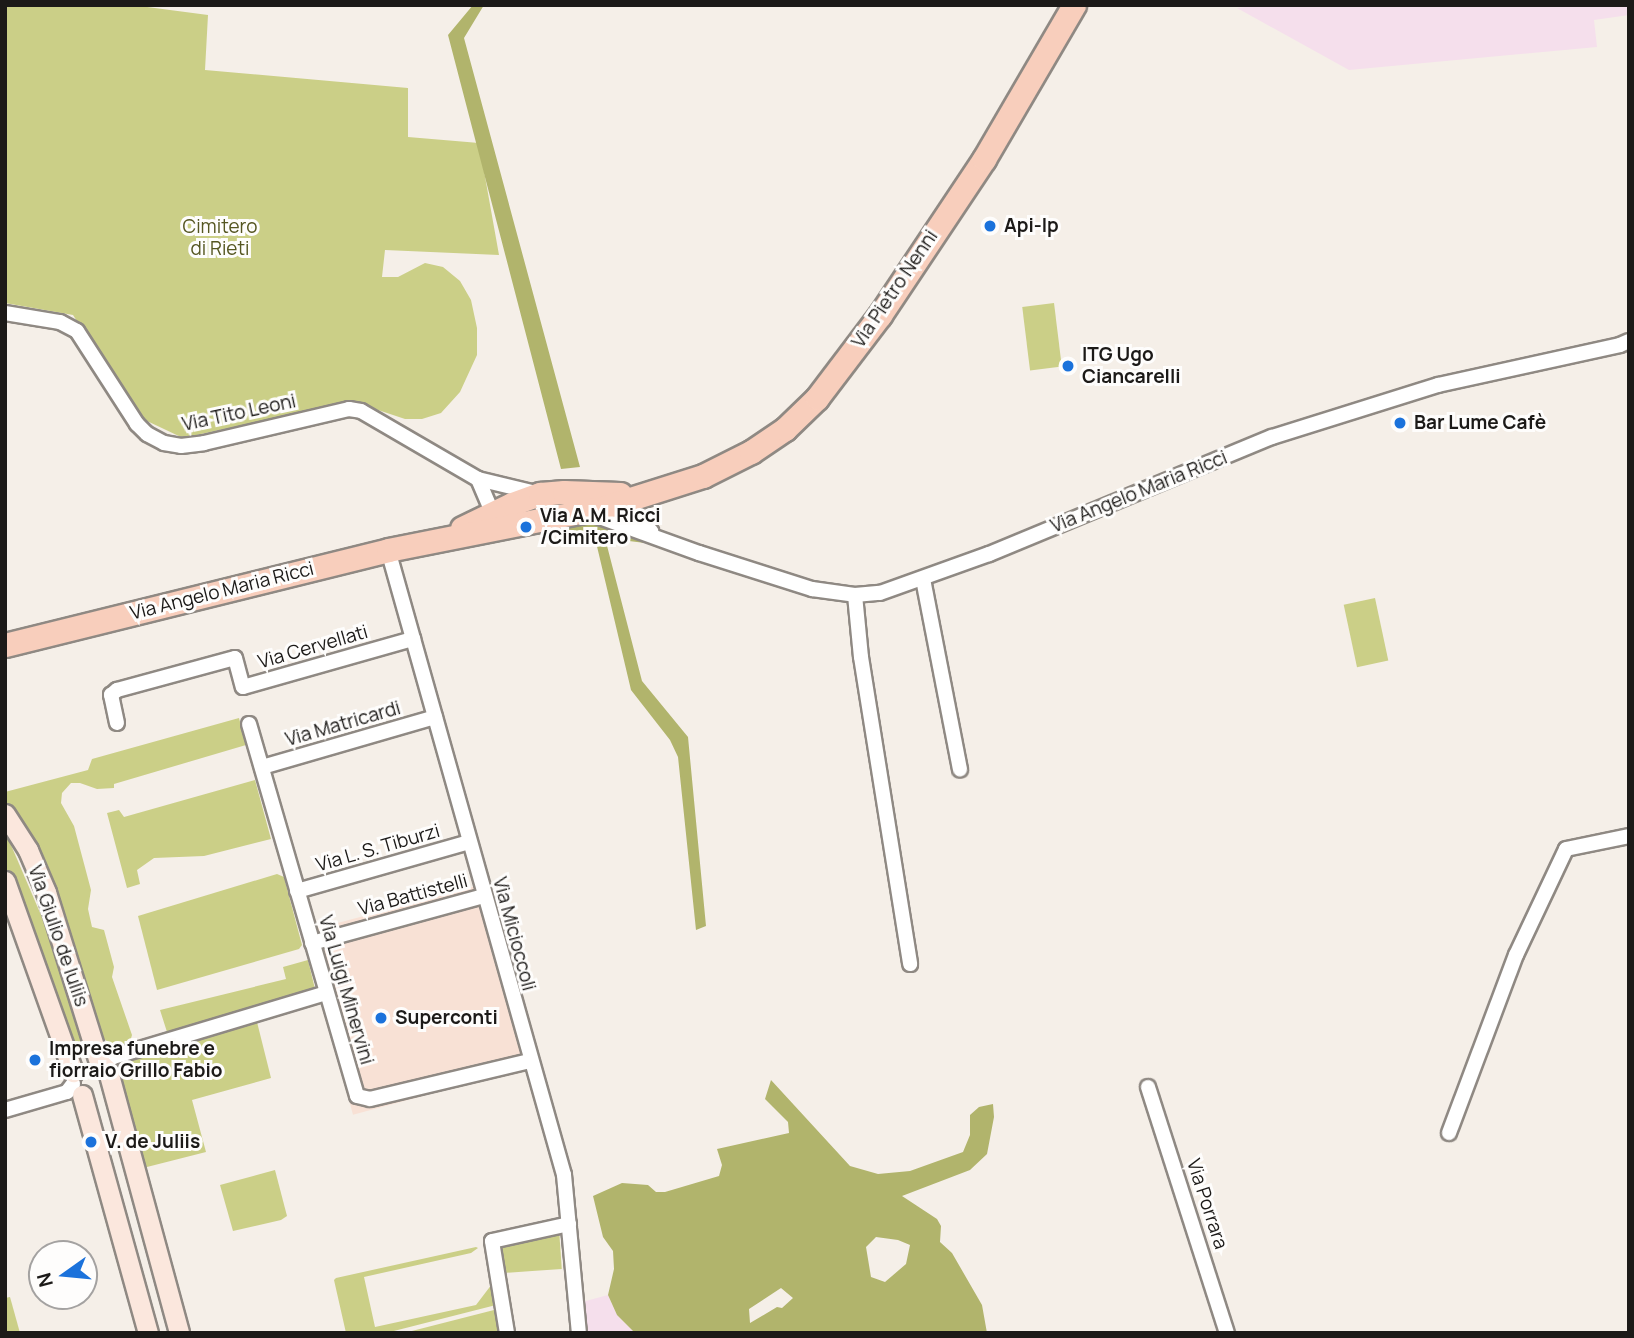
<!DOCTYPE html>
<html>
<head>
<meta charset="utf-8">
<style>
  body { margin:0 }
  #map { position:relative; width:1634px; height:1338px; overflow:hidden; background:#f5efe8; font-family:Manrope,sans-serif }
  div>[style] { position:absolute }
  .commercial>* { inset:0; background:#f8e1d5; transform-origin:0 0 }
  .industrial>* { inset:0; background:#f5dfec }
  .green>* { inset:0; background:#cbcf87; transform-origin:0 0 }
  .forest>* { inset:0; background:#b1b46c }
  .roads { filter:drop-shadow(2px 0 #8f8983) drop-shadow(-2px 0 #8f8983) drop-shadow(0 2px #8f8983) drop-shadow(0 -2px #8f8983) }
  .minor>* { height:14px; margin:-7px; padding:0 7px; transform-origin:7px; border-radius:7px; background:#fff }
  .secondary>* { height:19px; margin:-9.5px; padding:0 9.5px; transform-origin:9.5px; border-radius:9.5px; background:#fbe7dd }
  .primary>* { height:23px; margin:-11.5px; padding:0 11.5px; transform-origin:11.5px; border-radius:11.5px; background:#f8cebc }
  .dots>* { width:19px; height:19px; translate:-50% -50%; box-sizing:border-box; border:4px solid #fefdfc; border-radius:50% }
  span { translate:-50% -50%; white-space:nowrap; text-align:center; line-height:1.15; -webkit-text-stroke:6px #fefdfc; paint-order:stroke }
  .poi-label { font-size:19px; color:#1c1a18; font-weight:700 }
  .left { translate:0 -50%; text-align:left }
  .park-label { font-size:19px; color:#555621 }
  .street-label { font-size:19px; color:#1c1a18 }
  .frame { position:absolute; inset:0; border:7px solid #1c1a18; pointer-events:none }
  .north { position:absolute; left:28px; top:1240px; width:70px; height:70px; box-sizing:border-box; background:#fefdfc; border:2px solid #a4a2a1; border-radius:50%; rotate:255deg; font-size:19px; font-weight:700; line-height:28px; text-align:center; color:#1c1a18 }
  .north::after { content:''; display:block; margin:auto; width:24px; height:32px; background:#1b72db; clip-path:polygon(50% 0,100% 100%,50% 72%,0 100%) }
</style>
</head>
<body>
<div id="map">
  <div class="commercial">
    <div style="left:476px;top:886px;width:189px;height:178px;rotate:75deg"></div>
  </div>
  <div class="industrial">
    <div style="clip-path:polygon(1263px 5px,1628px 5px,1629px 15px,1594px 20px,1597px 47px,1349px 70px,1237px 8px)"></div>
    <div style="clip-path:polygon(608px 1295px,617px 1315px,635px 1333px,585px 1333px,582px 1302px)"></div>
  </div>
  <div class="green">
    <div style="clip-path:polygon(5px 5px,132px 5px,208px 15px,205px 70px,408px 88px,408px 137px,479px 143px,499px 255px,385px 250px,382px 277px,398px 277px,425px 263px,443px 267px,460px 281px,471px 300px,477px 328px,477px 355px,460px 392px,441px 413px,422px 419px,405px 419px,357px 403px,338px 404px,183px 438px,147px 421px,127px 399px,73px 315px,5px 303px)"></div>
    <div style="left:1054px;top:303px;width:64px;height:32px;rotate:83deg"></div>
    <div style="left:1375px;top:598px;width:64px;height:32px;rotate:78deg"></div>
    <div style="clip-path:polygon(239px 718px,246px 745px,114px 784px,114px 788px,97px 789px,80px 783px,71px 783px,62px 793px,61px 803px,74px 826px,91px 890px,88px 909px,92px 927px,104px 930px,114px 967px,112px 977px,132px 1035px,130px 1042px,121px 1046px,111px 1044px,104px 1039px,31px 843px,5px 802px,5px 792px,88px 770px,92px 759px)"></div>
    <div style="clip-path:polygon(255px 780px,271px 839px,204px 856px,154px 858px,137px 870px,140px 884px,127px 888px,107px 813px,119px 810px,124px 817px)"></div>
    <div style="clip-path:polygon(5px 831px,41px 915px,86px 1042px,70px 1047px,5px 864px)"></div>
    <div style="clip-path:polygon(277px 874px,284px 877px,302px 945px,299px 949px,157px 990px,138px 916px)"></div>
    <div style="clip-path:polygon(308px 960px,315px 989px,167px 1032px,160px 1010px,286px 979px,283px 967px)"></div>
    <div style="clip-path:polygon(256px 1018px,271px 1078px,192px 1100px,206px 1152px,143px 1168px,113px 1070px,115px 1062px)"></div>
    <div style="clip-path:polygon(275px 1170px,287px 1216px,281px 1220px,233px 1231px,220px 1185px)"></div>
    <div style="left:559px;top:1229px;width:40px;height:66px;rotate:86deg"></div>
    <div style="clip-path:polygon(476px 1247px,478px 1248px,471px 1253px,364px 1277px,375px 1327px,476px 1305px,492px 1284px,486px 1251px,489px 1249px,496px 1305px,386px 1333px,346px 1333px,334px 1280px,336px 1278px)"></div>
    <div style="clip-path:polygon(10px 1297px,20px 1333px,5px 1333px,5px 1298px)"></div>
    <div style="clip-path:polygon(494px 1310px,501px 1314px,503px 1333px,404px 1333px)"></div>
  </div>
  <div class="forest">
    <div style="clip-path:polygon(473px 5px,484px 5px,464px 38px,580px 467px,561px 469px,448px 35px)"></div>
    <div style="clip-path:polygon(592px 516px,631px 526px,645px 543px,605px 538px,642px 681px,688px 737px,706px 926px,696px 930px,678px 757px,670px 740px,631px 690px,595px 538px,579px 532px,513px 536px)"></div>
    <div style="clip-path:polygon(evenodd,771px 1080px,850px 1166px,878px 1174px,910px 1171px,963px 1152px,970px 1135px,970px 1115px,979px 1107px,993px 1104px,994px 1117px,987px 1154px,970px 1170px,902px 1196px,937px 1219px,941px 1226px,940px 1242px,952px 1253px,982px 1305px,987px 1333px,635px 1333px,617px 1315px,608px 1295px,614px 1269px,613px 1251px,603px 1237px,593px 1196px,622px 1183px,648px 1185px,656px 1192px,665px 1192px,719px 1176px,722px 1165px,717px 1149px,789px 1133px,788px 1122px,765px 1099px,771px 1080px,876px 1237px,898px 1240px,910px 1245px,906px 1264px,885px 1282px,871px 1277px,866px 1247px,876px 1237px,771px 1080px,781px 1288px,793px 1298px,782px 1308px,777px 1307px,750px 1323px,749px 1309px,781px 1288px)"></div>
  </div>
  <div class="roads">
    <div class="minor">
      <div style="left:5px;top:313px;width:56px;rotate:9.3deg"></div>
      <div style="left:60px;top:322px;width:19px;rotate:28deg"></div>
      <div style="left:77px;top:331px;width:111px;rotate:57.2deg"></div>
      <div style="left:137px;top:424px;width:14px;rotate:45deg"></div>
      <div style="left:147px;top:434px;width:19px;rotate:28deg"></div>
      <div style="left:164px;top:443px;width:17px;rotate:10deg"></div>
      <div style="left:181px;top:446px;width:23px;rotate:-7deg"></div>
      <div style="left:204px;top:443px;width:149px;rotate:-13.2deg"></div>
      <div style="left:349px;top:409px;width:12px;rotate:9deg"></div>
      <div style="left:361px;top:411px;width:135px;rotate:30.2deg"></div>
      <div style="left:478px;top:479px;width:64px;rotate:13.6deg"></div>
      <div style="left:540px;top:494px;width:26px;rotate:79deg"></div>
      <div style="left:478px;top:479px;width:43px;rotate:67deg"></div>
      <div style="left:618px;top:498px;width:47px;rotate:45deg"></div>
      <div style="left:591px;top:514px;width:115px;rotate:19.9deg"></div>
      <div style="left:699px;top:553px;width:119px;rotate:17.7deg"></div>
      <div style="left:812px;top:589px;width:43px;rotate:7.9deg"></div>
      <div style="left:855px;top:595px;width:25px;rotate:-5deg"></div>
      <div style="left:880px;top:593px;width:116px;rotate:-19.7deg"></div>
      <div style="left:989px;top:554px;width:306px;rotate:-22.5deg"></div>
      <div style="left:1272px;top:437px;width:174px;rotate:-17.4deg"></div>
      <div style="left:1438px;top:385px;width:186px;rotate:-12.4deg"></div>
      <div style="left:1620px;top:345px;width:10px;rotate:-24deg"></div>
      <div style="left:388px;top:550px;width:649px;rotate:74.27deg"></div>
      <div style="left:564px;top:1175px;width:159px;rotate:84.6deg"></div>
      <div style="left:923px;top:579px;width:194px;rotate:79deg"></div>
      <div style="left:855px;top:595px;width:62px;rotate:84.5deg"></div>
      <div style="left:861px;top:657px;width:311px;rotate:80.9deg"></div>
      <div style="left:117px;top:723px;width:29px;rotate:-102deg"></div>
      <div style="left:111px;top:695px;width:8px;rotate:-40deg"></div>
      <div style="left:117px;top:690px;width:122px;rotate:-15.2deg"></div>
      <div style="left:235px;top:658px;width:30px;rotate:75deg"></div>
      <div style="left:243px;top:687px;width:177px;rotate:-15.8deg"></div>
      <div style="left:249px;top:724px;width:387px;rotate:73.8deg"></div>
      <div style="left:357px;top:1096px;width:13px;rotate:13deg"></div>
      <div style="left:370px;top:1099px;width:163px;rotate:-13.4deg"></div>
      <div style="left:262px;top:767px;width:180px;rotate:-16.1deg"></div>
      <div style="left:297px;top:891px;width:179px;rotate:-15.9deg"></div>
      <div style="left:312px;top:943px;width:178px;rotate:-15.3deg"></div>
      <div style="left:95px;top:1049px;width:20px;rotate:24deg"></div>
      <div style="left:113px;top:1057px;width:223px;rotate:-16.7deg"></div>
      <div style="left:1148px;top:1087px;width:258px;rotate:72.2deg"></div>
      <div style="left:5px;top:1110px;width:65px;rotate:-16.2deg"></div>
      <div style="left:67px;top:1092px;width:10px;rotate:-53deg"></div>
      <div style="left:1449px;top:1133px;width:190px;rotate:-69.4deg"></div>
      <div style="left:1516px;top:955px;width:117px;rotate:-64.7deg"></div>
      <div style="left:1566px;top:849px;width:64px;rotate:-11.7deg"></div>
      <div style="left:507px;top:1333px;width:93px;rotate:-99.3deg"></div>
      <div style="left:492px;top:1241px;width:79px;rotate:-12.4deg"></div>
    </div>
    <div class="secondary">
      <div style="left:5px;top:814px;width:43px;rotate:57.4deg"></div>
      <div style="left:28px;top:850px;width:46px;rotate:66.8deg"></div>
      <div style="left:46px;top:892px;width:178px;rotate:72.7deg"></div>
      <div style="left:99px;top:1062px;width:13px;rotate:45deg"></div>
      <div style="left:108px;top:1071px;width:271px;rotate:74.8deg"></div>
      <div style="left:5px;top:881px;width:203px;rotate:70.4deg"></div>
      <div style="left:82px;top:1095px;width:247px;rotate:74.5deg"></div>
    </div>
    <div class="primary">
      <div style="left:462px;top:528px;width:55px;rotate:-25.6deg"></div>
      <div style="left:512px;top:504px;width:30px;rotate:-20deg"></div>
      <div style="left:540px;top:494px;width:24px;rotate:-5deg"></div>
      <div style="left:564px;top:492px;width:56px;rotate:2deg"></div>
      <div style="left:5px;top:645px;width:395px;rotate:-13.9deg"></div>
      <div style="left:388px;top:550px;width:221px;rotate:-11.2deg"></div>
      <div style="left:605px;top:507px;width:103px;rotate:-17.6deg"></div>
      <div style="left:703px;top:476px;width:54px;rotate:-26.6deg"></div>
      <div style="left:751px;top:452px;width:41px;rotate:-34.1deg"></div>
      <div style="left:785px;top:429px;width:45px;rotate:-44.1deg"></div>
      <div style="left:817px;top:398px;width:104px;rotate:-52.8deg"></div>
      <div style="left:880px;top:315px;width:187px;rotate:-56.3deg"></div>
      <div style="left:984px;top:159px;width:178px;rotate:-59.7deg"></div>
    </div>
  </div>
  <div class="dots">
    <div style="left:990px;top:226px;background:#1b72db"></div>
    <div style="left:1068px;top:366px;background:#1b72db"></div>
    <div style="left:1400px;top:423px;background:#1b72db"></div>
    <div style="left:526px;top:527px;background:#1b72db"></div>
    <div style="left:381px;top:1018px;background:#1b72db"></div>
    <div style="left:35px;top:1060px;background:#1b72db"></div>
    <div style="left:91px;top:1142px;background:#1b72db"></div>
  </div>
  <div class="poi-label">
    <span class="left" style="left:1004px;top:226px">Api-Ip</span>
    <span class="left" style="left:1082px;top:366px">ITG Ugo<br>Ciancarelli</span>
    <span class="left" style="left:1414px;top:423px">Bar Lume Cafè</span>
    <span class="left" style="left:540px;top:527px">Via A.M. Ricci<br>/Cimitero</span>
    <span class="left" style="left:395px;top:1018px">Superconti</span>
    <span class="left" style="left:49px;top:1060px">Impresa funebre e<br>fiorraio Grillo Fabio</span>
    <span class="left" style="left:105px;top:1142px">V. de Juliis</span>
  </div>
  <div class="park-label">
    <span style="left:220px;top:238px">Cimitero<br>di Rieti</span>
  </div>
  <div class="street-label">
    <span style="left:895px;top:289px;rotate:-56deg">Via Pietro Nenni</span>
    <span style="left:239px;top:413px;rotate:-12deg">Via Tito Leoni</span>
    <span style="left:1139px;top:492px;rotate:-22deg">Via Angelo Maria Ricci</span>
    <span style="left:222px;top:591px;rotate:-14deg">Via Angelo Maria Ricci</span>
    <span style="left:313px;top:647px;rotate:-16deg">Via Cervellati</span>
    <span style="left:343px;top:724px;rotate:-16deg">Via Matricardi</span>
    <span style="left:378px;top:848px;rotate:-16deg">Via L. S. Tiburzi</span>
    <span style="left:413px;top:895px;rotate:-15deg">Via Battistelli</span>
    <span style="left:514px;top:934px;rotate:75deg">Via Micioccoli</span>
    <span style="left:58px;top:936px;rotate:71deg">Via Giulio de Iuliis</span>
    <span style="left:346px;top:990px;rotate:74deg">Via Luigi Minervini</span>
    <span style="left:1207px;top:1204px;rotate:72deg">Via Porrara</span>
  </div>
  <div class="frame"></div>
  <div class="north">N</div>
</div>
</body>
</html>
